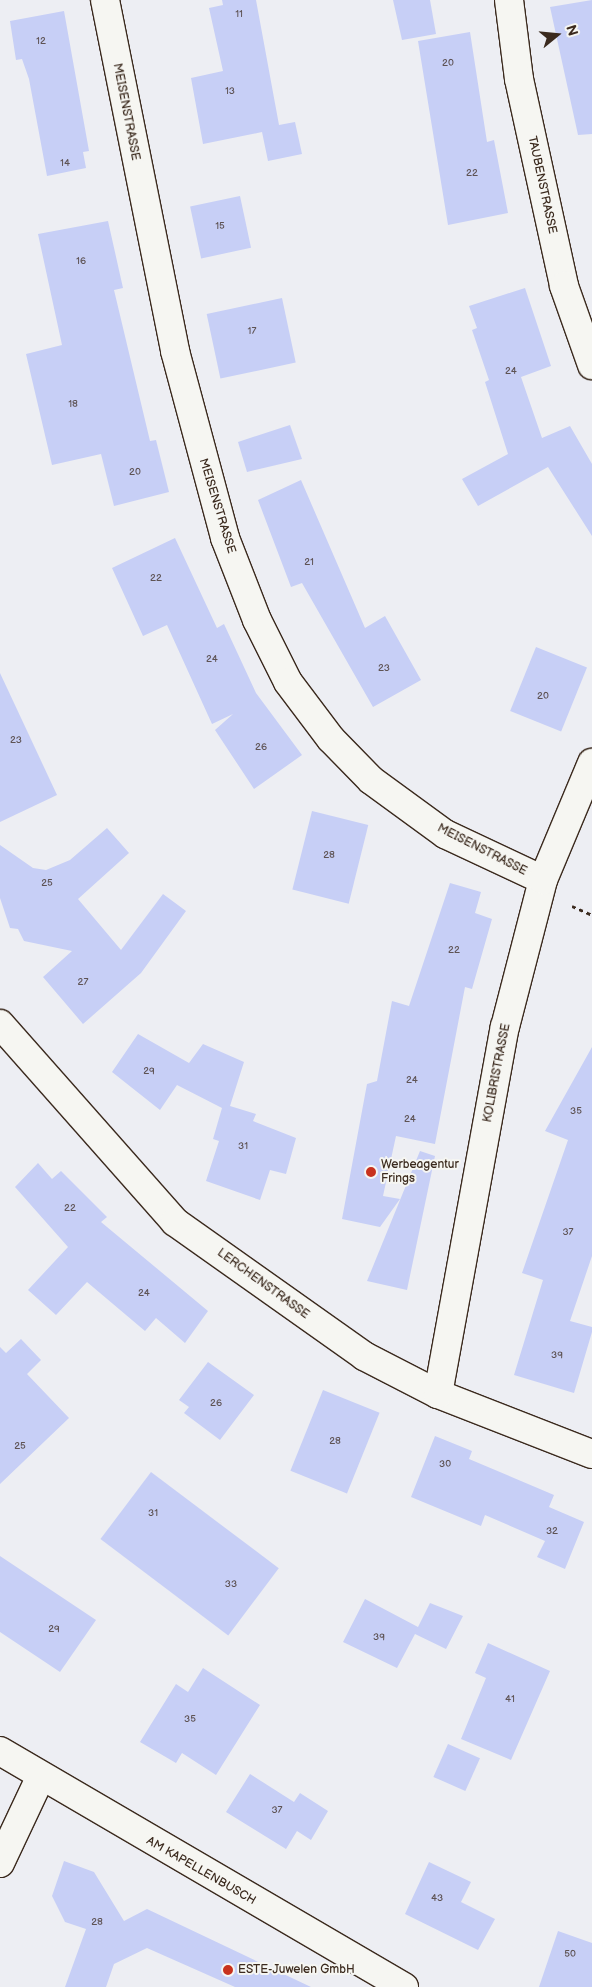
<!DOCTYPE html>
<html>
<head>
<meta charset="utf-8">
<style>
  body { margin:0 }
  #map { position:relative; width:592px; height:1987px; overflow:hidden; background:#edeef3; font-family:"Balsamiq Sans",sans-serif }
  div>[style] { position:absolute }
  .building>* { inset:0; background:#c7cff6; transform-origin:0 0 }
  .path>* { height:3px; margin-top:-1.5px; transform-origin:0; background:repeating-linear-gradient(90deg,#3b2a1e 0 4px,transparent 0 8px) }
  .roads { filter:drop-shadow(1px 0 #3b2a1e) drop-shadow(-1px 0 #3b2a1e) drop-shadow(0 1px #3b2a1e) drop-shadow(0 -1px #3b2a1e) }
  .minor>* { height:28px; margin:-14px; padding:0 14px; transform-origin:14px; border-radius:14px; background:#f6f6f2 }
  .dots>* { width:14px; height:14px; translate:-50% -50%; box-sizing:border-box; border:2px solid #f6f6f2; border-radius:50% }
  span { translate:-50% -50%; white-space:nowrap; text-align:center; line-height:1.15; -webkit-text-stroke:4px #f6f6f2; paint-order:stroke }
  .number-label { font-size:10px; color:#5e5354 }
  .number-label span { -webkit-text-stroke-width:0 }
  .street-label { font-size:12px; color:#3b2a1e }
  .poi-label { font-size:12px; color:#3b2a1e }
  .left { translate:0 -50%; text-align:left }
  .north { position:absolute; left:532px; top:10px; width:50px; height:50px; -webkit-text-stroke:4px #f6f6f2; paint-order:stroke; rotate:73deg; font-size:14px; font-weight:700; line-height:20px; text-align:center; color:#3b2a1e }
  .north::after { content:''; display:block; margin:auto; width:18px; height:22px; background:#3b2a1e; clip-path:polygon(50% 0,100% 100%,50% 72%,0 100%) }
</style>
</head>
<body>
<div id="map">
  <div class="building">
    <div style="clip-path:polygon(222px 0,256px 0,279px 125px,295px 122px,302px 154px,268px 161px,262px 132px,203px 144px,191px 78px,223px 71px,209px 8px,223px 5px)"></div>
    <div style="clip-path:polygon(393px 0,430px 0,436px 34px,402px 40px)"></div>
    <div style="clip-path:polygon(592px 0,592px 134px,578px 135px,550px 7px)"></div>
    <div style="clip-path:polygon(64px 11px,89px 151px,83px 152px,86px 168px,47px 176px,29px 79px,22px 59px,16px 60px,10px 21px)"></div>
    <div style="clip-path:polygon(470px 32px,487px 142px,494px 140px,508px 213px,448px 225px,418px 41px)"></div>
    <div style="left:240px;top:196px;width:53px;height:51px;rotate:78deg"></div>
    <div style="clip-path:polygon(108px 221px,123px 288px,114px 290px,150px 441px,156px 440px,169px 492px,114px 506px,101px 454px,52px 465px,26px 354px,62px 345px,38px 234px)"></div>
    <div style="clip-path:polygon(525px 288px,551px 366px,521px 377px,542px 438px,570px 426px,592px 464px,592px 536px,548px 467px,478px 506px,462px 479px,508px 454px,485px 382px,489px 380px,472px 330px,477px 328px,469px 306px)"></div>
    <div style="left:282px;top:298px;width:66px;height:77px;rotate:78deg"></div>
    <div style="clip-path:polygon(290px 425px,302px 459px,247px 472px,238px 442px)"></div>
    <div style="clip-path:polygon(301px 480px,365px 628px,385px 616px,421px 680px,373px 707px,302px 583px,291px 587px,258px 500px)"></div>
    <div style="clip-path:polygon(175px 538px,217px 628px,224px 624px,256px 693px,302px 755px,254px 789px,215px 730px,233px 714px,212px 724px,167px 625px,143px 636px,112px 568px)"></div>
    <div style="left:536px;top:647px;width:55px;height:69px;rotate:22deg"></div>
    <div style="clip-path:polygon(0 673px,57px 795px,0 822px)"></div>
    <div style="left:312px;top:811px;width:58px;height:81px;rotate:14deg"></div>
    <div style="clip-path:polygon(107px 828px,129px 853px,78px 899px,121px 950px,163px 894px,186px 911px,141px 973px,83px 1024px,43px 977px,72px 951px,24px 941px,18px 929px,10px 928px,0 898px,0 845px,33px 868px,46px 870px,70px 860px)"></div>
    <div style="clip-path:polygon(450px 883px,481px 892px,475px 913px,492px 919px,472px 989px,465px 987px,435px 1144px,396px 1136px,383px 1196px,400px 1199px,380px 1227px,342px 1219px,367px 1084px,377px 1081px,392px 1001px,409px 1006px)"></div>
    <div style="clip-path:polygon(138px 1034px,189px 1063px,203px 1044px,244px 1062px,230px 1106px,256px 1114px,253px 1121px,296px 1138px,286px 1174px,270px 1170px,260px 1200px,206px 1181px,219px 1141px,213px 1139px,222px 1108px,177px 1085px,160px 1110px,112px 1072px)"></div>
    <div style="clip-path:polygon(592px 1047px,592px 1256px,570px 1321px,592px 1327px,592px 1332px,574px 1393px,514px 1375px,543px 1280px,522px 1273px,568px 1140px,545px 1131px)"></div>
    <div style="clip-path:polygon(420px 1151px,435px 1156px,407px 1290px,367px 1281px)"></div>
    <div style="clip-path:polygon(38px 1163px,52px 1179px,61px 1171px,107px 1217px,101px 1222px,208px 1311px,185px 1343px,156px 1318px,145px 1331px,87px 1282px,56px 1315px,28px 1290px,68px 1247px,15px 1187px)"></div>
    <div style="clip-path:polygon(21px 1339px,41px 1360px,27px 1374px,69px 1418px,0 1484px,0 1347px,6px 1353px)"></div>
    <div style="clip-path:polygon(208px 1362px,254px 1395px,220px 1440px,184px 1413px,189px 1407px,179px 1400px)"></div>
    <div style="left:323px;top:1390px;width:61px;height:87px;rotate:22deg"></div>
    <div style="clip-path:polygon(435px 1436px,472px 1451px,469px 1459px,554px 1495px,549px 1507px,584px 1522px,565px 1569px,537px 1557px,545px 1541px,485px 1515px,481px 1526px,411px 1497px)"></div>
    <div style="left:151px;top:1472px;width:160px;height:84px;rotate:37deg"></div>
    <div style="clip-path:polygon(0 1556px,96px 1620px,60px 1672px,0 1632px)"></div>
    <div style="clip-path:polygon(365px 1599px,418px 1627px,430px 1603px,463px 1616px,446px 1649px,415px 1634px,397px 1668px,343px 1642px)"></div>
    <div style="clip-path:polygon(488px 1643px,550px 1671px,511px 1760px,461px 1739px,486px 1678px,475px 1673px)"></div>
    <div style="clip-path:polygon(203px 1668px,260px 1705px,216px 1775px,182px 1753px,176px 1763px,140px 1742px,176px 1684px,188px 1692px)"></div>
    <div style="left:448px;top:1744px;width:35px;height:36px;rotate:24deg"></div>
    <div style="clip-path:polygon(250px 1774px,294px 1802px,300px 1793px,328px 1811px,311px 1840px,297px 1831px,286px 1849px,226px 1812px)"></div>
    <div style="clip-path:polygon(64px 1861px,94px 1872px,124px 1921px,147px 1909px,311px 1987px,235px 1987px,147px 1948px,114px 1964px,106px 1987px,65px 1987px,86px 1929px,65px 1922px,52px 1896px)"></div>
    <div style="clip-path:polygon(429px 1862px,471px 1882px,461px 1902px,495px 1919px,478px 1950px,405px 1914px)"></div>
    <div style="clip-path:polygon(558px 1931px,592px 1943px,592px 1987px,539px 1987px)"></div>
  </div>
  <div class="path">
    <div style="left:572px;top:906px;width:22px;rotate:24deg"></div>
  </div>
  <div class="roads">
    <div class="minor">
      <div style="left:105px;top:0;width:358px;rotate:78.7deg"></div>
      <div style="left:175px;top:351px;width:194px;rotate:75deg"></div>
      <div style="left:225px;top:538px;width:88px;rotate:68.7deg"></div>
      <div style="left:257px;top:620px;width:69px;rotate:63.4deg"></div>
      <div style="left:288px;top:682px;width:71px;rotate:53deg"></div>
      <div style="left:331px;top:739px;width:57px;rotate:45.7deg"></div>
      <div style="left:371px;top:780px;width:92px;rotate:36.1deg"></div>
      <div style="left:445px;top:834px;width:108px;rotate:25.1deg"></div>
      <div style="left:509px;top:0;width:80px;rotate:82.8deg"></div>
      <div style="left:519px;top:79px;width:212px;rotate:77.7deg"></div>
      <div style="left:564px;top:286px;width:84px;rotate:70.5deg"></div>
      <div style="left:0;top:1024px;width:264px;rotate:48.5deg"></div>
      <div style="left:175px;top:1222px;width:232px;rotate:35.3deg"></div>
      <div style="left:364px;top:1356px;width:83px;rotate:27.2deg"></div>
      <div style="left:438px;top:1394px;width:165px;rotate:21.3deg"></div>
      <div style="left:438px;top:1394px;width:373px;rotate:-79.7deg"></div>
      <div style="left:505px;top:1027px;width:152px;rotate:-75.5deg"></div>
      <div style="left:543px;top:880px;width:127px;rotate:-67.3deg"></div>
      <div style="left:0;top:1751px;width:468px;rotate:30.3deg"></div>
      <div style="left:0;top:1863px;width:94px;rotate:-64.8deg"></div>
    </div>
  </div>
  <div class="dots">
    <div style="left:371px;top:1172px;background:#c8321e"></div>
    <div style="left:228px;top:1970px;background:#c8321e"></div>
  </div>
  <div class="number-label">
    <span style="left:239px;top:15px">11</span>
    <span style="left:41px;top:42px">12</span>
    <span style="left:448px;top:64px">20</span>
    <span style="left:230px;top:92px">13</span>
    <span style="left:65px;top:164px">14</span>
    <span style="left:472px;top:174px">22</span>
    <span style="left:220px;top:227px">15</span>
    <span style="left:81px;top:262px">16</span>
    <span style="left:252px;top:332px">17</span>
    <span style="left:511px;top:372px">24</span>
    <span style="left:73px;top:405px">18</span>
    <span style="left:135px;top:473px">20</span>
    <span style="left:309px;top:563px">21</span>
    <span style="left:156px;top:579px">22</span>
    <span style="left:212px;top:660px">24</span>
    <span style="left:384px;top:669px">23</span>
    <span style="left:543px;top:697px">20</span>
    <span style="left:16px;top:741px">23</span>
    <span style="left:261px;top:748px">26</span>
    <span style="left:329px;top:856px">28</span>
    <span style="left:47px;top:884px">25</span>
    <span style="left:454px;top:951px">22</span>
    <span style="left:83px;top:983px">27</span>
    <span style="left:149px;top:1072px">29</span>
    <span style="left:412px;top:1081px">24</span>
    <span style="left:576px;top:1112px">35</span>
    <span style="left:410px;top:1120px">24</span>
    <span style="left:243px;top:1147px">31</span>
    <span style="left:70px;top:1209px">22</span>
    <span style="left:568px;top:1233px">37</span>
    <span style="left:144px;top:1294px">24</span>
    <span style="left:557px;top:1356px">39</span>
    <span style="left:216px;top:1404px">26</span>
    <span style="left:335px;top:1442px">28</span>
    <span style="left:20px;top:1447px">25</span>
    <span style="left:445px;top:1465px">30</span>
    <span style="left:153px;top:1514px">31</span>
    <span style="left:552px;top:1532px">32</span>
    <span style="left:231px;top:1585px">33</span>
    <span style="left:54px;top:1630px">29</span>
    <span style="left:379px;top:1638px">39</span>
    <span style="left:510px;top:1700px">41</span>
    <span style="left:190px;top:1720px">35</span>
    <span style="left:277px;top:1811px">37</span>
    <span style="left:437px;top:1899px">43</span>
    <span style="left:97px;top:1923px">28</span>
    <span style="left:570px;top:1955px">50</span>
  </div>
  <div class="street-label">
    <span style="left:126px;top:112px;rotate:79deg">MEISENSTRASSE</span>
    <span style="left:542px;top:185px;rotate:78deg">TAUBENSTRASSE</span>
    <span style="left:217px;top:506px;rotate:73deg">MEISENSTRASSE</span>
    <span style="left:482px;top:850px;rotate:27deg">MEISENSTRASSE</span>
    <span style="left:497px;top:1073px;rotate:-79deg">KOLIBRISTRASSE</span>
    <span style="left:263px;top:1284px;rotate:36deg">LERCHENSTRASSE</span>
    <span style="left:201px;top:1871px;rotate:30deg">AM KAPELLENBUSCH</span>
  </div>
  <div class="poi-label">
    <span class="left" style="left:381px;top:1172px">Werbeagentur<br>Frings</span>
    <span class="left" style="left:238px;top:1970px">ESTE-Juwelen GmbH</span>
  </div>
  <div class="north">N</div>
</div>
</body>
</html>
